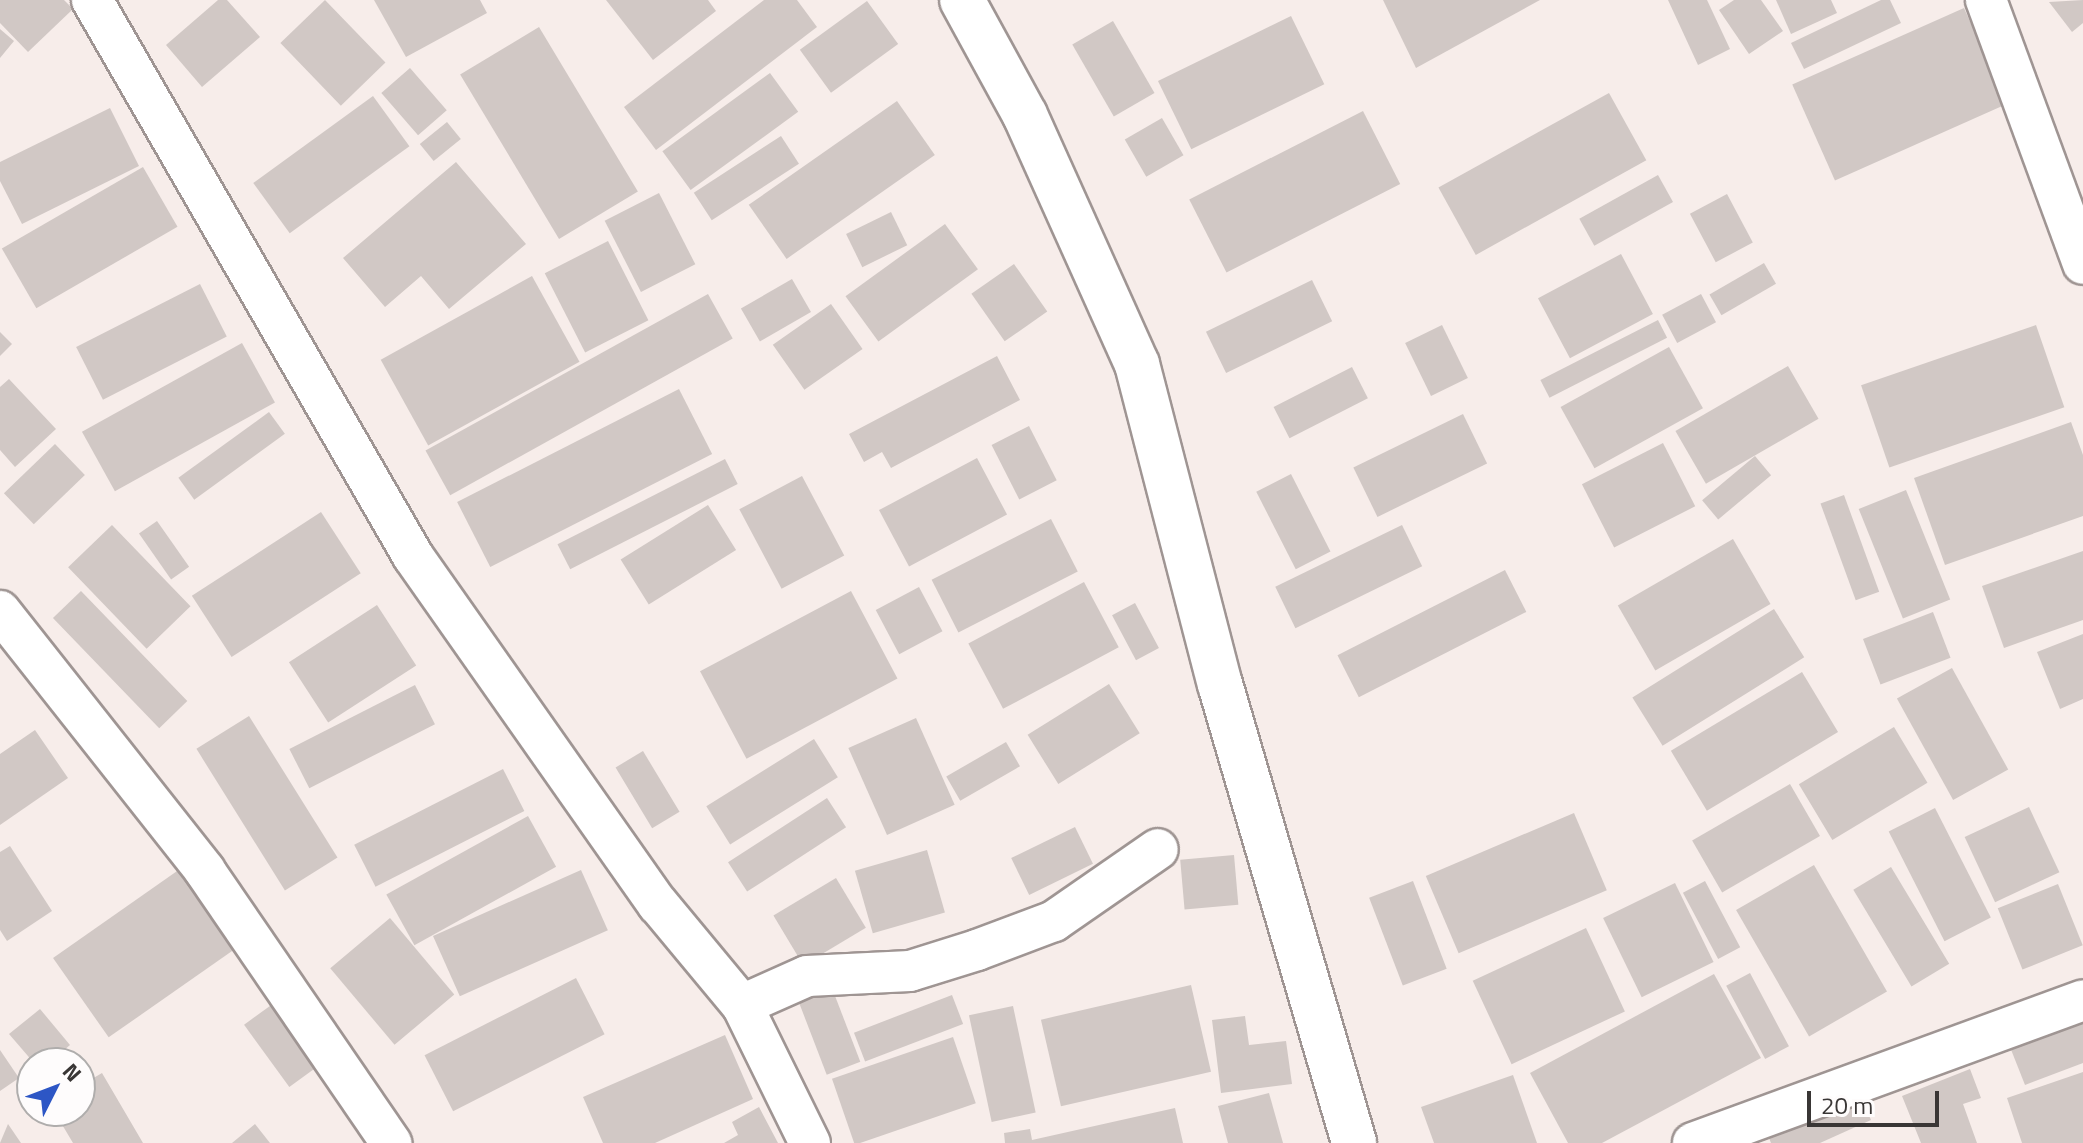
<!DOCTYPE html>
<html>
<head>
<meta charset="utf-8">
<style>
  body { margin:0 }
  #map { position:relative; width:2083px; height:1143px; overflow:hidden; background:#f7edea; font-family:"Titillium Web",sans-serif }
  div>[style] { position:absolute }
  .building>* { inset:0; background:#d1c8c5; transform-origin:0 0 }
  .roads { filter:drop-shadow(2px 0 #9f9593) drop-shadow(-2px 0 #9f9593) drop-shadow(0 2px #9f9593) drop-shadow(0 -2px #9f9593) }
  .street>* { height:40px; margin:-20px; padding:0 20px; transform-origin:20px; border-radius:20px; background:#fff }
  .secondary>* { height:44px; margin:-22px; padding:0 22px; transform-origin:22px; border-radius:22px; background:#fff }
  span { translate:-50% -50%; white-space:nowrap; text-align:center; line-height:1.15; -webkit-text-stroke:6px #fefcfc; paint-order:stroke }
  .north { position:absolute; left:16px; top:1047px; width:80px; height:80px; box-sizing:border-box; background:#fefcfc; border:2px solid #afadac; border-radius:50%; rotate:48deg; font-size:22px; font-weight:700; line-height:32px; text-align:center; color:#393635 }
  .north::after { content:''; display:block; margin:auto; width:28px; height:36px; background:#2d56c5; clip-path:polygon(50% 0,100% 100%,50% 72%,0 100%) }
  .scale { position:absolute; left:1807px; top:1091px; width:132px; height:36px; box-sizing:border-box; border:4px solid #393635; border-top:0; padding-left:10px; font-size:24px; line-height:28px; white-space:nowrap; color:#393635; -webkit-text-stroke:6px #fefcfc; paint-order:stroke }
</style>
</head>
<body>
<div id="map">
  <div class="building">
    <div style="clip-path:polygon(0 0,64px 0,73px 9px,28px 52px,0 23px)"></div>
    <div style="clip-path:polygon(218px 0,227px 0,260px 37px,202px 87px,166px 45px)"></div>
    <div style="left:325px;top:0;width:87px;height:62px;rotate:46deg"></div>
    <div style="clip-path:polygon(374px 0,480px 0,487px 13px,406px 57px)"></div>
    <div style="clip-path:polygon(606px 0,708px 0,716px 11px,653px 60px)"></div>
    <div style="clip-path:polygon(764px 0,797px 0,817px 27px,656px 150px,624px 107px)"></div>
    <div style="clip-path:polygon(1383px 0,1540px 0,1416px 68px)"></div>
    <div style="clip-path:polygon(1668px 0,1707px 0,1730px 49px,1698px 65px)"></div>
    <div style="clip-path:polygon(1734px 0,1761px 0,1783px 31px,1749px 54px,1719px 10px)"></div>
    <div style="clip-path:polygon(1776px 0,1831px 0,1837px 13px,1791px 34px)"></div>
    <div style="clip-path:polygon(1881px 0,1890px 0,1901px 23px,1804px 69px,1791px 43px)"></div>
    <div style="clip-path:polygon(2083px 0,2083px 23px,2072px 32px,2049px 2px)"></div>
    <div style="left:867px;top:1px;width:53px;height:83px;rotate:54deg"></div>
    <div style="left:1964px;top:8px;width:105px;height:188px;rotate:66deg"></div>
    <div style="left:1291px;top:16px;width:76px;height:148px;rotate:64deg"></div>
    <div style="left:1113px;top:21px;width:83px;height:47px;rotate:60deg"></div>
    <div style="left:539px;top:27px;width:192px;height:92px;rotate:59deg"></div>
    <div style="clip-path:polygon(0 29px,14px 41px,0 58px)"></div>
    <div style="left:410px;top:68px;width:56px;height:38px;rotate:49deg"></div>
    <div style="left:770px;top:73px;width:48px;height:133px;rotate:54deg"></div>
    <div style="left:1609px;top:93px;width:77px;height:195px;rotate:61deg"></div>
    <div style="left:373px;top:96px;width:62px;height:148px;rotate:54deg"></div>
    <div style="left:897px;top:101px;width:66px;height:181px;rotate:55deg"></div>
    <div style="clip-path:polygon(110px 108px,139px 166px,22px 224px,0 181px,0 162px)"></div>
    <div style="left:1363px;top:111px;width:82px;height:195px;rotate:63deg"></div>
    <div style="left:1162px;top:118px;width:43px;height:43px;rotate:60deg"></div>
    <div style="left:447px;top:122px;width:22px;height:35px;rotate:51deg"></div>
    <div style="left:781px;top:136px;width:33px;height:104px;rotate:57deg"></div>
    <div style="clip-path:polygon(456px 162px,526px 244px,449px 309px,421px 276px,385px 307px,343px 258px)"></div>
    <div style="left:143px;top:167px;width:69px;height:163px;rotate:60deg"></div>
    <div style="left:1658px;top:175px;width:31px;height:90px;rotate:61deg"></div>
    <div style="left:659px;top:193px;width:80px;height:61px;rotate:63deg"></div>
    <div style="left:1727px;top:194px;width:55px;height:42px;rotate:62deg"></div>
    <div style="left:891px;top:212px;width:37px;height:50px;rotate:64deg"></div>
    <div style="left:945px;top:224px;width:56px;height:123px;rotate:54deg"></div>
    <div style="left:608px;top:241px;width:89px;height:71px;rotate:63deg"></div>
    <div style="left:1621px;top:254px;width:68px;height:94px;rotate:62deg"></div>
    <div style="left:1764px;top:263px;width:24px;height:63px;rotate:60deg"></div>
    <div style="left:1014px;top:264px;width:58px;height:52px;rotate:55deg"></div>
    <div style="left:532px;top:276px;width:98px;height:173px;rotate:61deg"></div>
    <div style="left:792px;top:279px;width:38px;height:59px;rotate:60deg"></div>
    <div style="left:1312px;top:280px;width:46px;height:118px;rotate:64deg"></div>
    <div style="left:200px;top:284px;width:59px;height:139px;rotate:63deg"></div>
    <div style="left:708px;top:294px;width:51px;height:323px;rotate:61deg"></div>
    <div style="left:1701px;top:294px;width:32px;height:44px;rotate:62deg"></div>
    <div style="left:831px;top:304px;width:55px;height:71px;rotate:55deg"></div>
    <div style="left:1658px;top:320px;width:20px;height:132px;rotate:63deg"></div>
    <div style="left:1442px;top:325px;width:59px;height:41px;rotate:64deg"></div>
    <div style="left:2036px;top:325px;width:87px;height:185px;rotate:71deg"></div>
    <div style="clip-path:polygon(0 332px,12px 344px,0 356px)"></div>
    <div style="left:242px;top:343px;width:68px;height:183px;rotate:61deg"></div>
    <div style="left:1669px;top:347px;width:70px;height:124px;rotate:61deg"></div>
    <div style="clip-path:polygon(997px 356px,1020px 400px,891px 468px,882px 452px,864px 462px,849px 434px)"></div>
    <div style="left:1788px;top:366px;width:61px;height:130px;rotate:60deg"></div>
    <div style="left:1352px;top:367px;width:35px;height:88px;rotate:63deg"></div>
    <div style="clip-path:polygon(9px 379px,56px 429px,15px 467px,0 450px,0 387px)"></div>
    <div style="left:679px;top:389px;width:73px;height:249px;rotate:63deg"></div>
    <div style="left:269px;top:412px;width:27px;height:112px;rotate:54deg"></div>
    <div style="left:1463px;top:414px;width:55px;height:122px;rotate:64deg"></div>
    <div style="clip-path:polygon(2071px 422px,2083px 455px,2083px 516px,1945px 565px,1914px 478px)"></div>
    <div style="left:1029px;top:426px;width:61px;height:42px;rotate:63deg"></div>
    <div style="left:1663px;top:443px;width:71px;height:91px;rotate:63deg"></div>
    <div style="left:55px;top:444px;width:43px;height:71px;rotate:46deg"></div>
    <div style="left:1755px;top:456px;width:25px;height:69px;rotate:50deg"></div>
    <div style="left:977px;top:458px;width:64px;height:111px;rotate:62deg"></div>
    <div style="left:725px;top:459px;width:28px;height:188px;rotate:63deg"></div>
    <div style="left:1291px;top:474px;width:87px;height:39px;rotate:63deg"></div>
    <div style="left:802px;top:476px;width:90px;height:71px;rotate:62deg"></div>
    <div style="left:1906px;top:490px;width:118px;height:51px;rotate:68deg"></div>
    <div style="left:1844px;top:495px;width:103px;height:25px;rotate:70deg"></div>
    <div style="left:708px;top:505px;width:53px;height:103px;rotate:58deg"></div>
    <div style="left:321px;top:512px;width:73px;height:154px;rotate:57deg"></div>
    <div style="left:1051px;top:519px;width:59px;height:134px;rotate:63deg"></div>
    <div style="left:157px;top:521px;width:56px;height:22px;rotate:55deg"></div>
    <div style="left:112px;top:525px;width:113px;height:61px;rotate:46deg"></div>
    <div style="left:1402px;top:525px;width:46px;height:141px;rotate:64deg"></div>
    <div style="left:1733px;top:539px;width:75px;height:133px;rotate:60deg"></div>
    <div style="clip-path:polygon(2083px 551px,2083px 620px,2004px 648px,1982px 586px)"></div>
    <div style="left:1505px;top:570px;width:47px;height:188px;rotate:63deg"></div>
    <div style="left:1084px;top:582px;width:74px;height:131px;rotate:62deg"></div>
    <div style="left:919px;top:587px;width:50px;height:49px;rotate:62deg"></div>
    <div style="left:81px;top:591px;width:153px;height:39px;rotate:46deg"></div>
    <div style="left:851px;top:591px;width:99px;height:171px;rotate:62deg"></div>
    <div style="left:1135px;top:603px;width:51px;height:26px;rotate:62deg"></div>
    <div style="left:377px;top:605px;width:72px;height:105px;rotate:57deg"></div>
    <div style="left:1774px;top:609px;width:57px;height:167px;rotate:58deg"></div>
    <div style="left:1933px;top:612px;width:49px;height:75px;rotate:69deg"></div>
    <div style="clip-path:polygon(2083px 634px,2083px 699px,2060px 709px,2037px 652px)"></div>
    <div style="left:1952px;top:668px;width:116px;height:63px;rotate:61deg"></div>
    <div style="left:1802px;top:672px;width:70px;height:153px;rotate:59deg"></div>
    <div style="left:1109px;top:684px;width:58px;height:96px;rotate:58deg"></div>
    <div style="left:415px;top:685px;width:44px;height:141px;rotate:63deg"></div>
    <div style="left:249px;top:716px;width:167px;height:62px;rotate:58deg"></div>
    <div style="left:916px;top:718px;width:95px;height:74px;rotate:66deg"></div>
    <div style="left:1894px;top:727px;width:65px;height:111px;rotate:59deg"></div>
    <div style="clip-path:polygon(35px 730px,68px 778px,0 825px,0 754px)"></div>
    <div style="left:814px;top:739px;width:45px;height:127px;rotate:58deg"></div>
    <div style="left:1006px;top:742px;width:28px;height:69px;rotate:60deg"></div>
    <div style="left:643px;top:751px;width:71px;height:32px;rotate:59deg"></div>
    <div style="left:503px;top:769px;width:47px;height:167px;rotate:63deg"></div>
    <div style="left:1790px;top:784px;width:60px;height:113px;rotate:60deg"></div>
    <div style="left:827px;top:798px;width:35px;height:118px;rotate:57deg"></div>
    <div style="left:2029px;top:807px;width:72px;height:71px;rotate:65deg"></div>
    <div style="left:1935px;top:808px;width:123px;height:52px;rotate:63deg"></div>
    <div style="left:1574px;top:813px;width:84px;height:161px;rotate:67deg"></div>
    <div style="left:528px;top:816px;width:58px;height:162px;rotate:61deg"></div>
    <div style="left:1075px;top:827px;width:41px;height:71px;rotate:64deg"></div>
    <div style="clip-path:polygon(10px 846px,52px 911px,7px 941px,0 930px,0 852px)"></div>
    <div style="left:927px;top:850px;width:65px;height:75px;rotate:74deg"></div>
    <div style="left:1234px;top:855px;width:50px;height:54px;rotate:85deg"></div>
    <div style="left:1814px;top:865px;width:146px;height:90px;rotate:60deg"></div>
    <div style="left:1891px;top:867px;width:113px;height:44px;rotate:59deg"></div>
    <div style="left:180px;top:869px;width:97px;height:155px;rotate:55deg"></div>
    <div style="left:581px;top:870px;width:66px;height:162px;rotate:66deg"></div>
    <div style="left:836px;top:878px;width:58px;height:73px;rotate:59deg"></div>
    <div style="left:1413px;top:881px;width:94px;height:47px;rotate:69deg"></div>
    <div style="left:1705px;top:881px;width:75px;height:25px;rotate:62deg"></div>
    <div style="left:1675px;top:883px;width:88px;height:80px;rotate:64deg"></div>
    <div style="left:2058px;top:884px;width:66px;height:65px;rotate:68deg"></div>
    <div style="left:390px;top:918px;width:100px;height:78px;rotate:50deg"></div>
    <div style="left:1586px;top:928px;width:92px;height:125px;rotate:65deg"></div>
    <div style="left:1750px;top:973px;width:83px;height:27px;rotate:62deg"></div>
    <div style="clip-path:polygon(1714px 974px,1761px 1058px,1602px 1143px,1568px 1143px,1530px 1073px)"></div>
    <div style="left:827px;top:975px;width:93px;height:36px;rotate:69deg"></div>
    <div style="left:576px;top:978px;width:63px;height:170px;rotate:63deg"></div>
    <div style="left:1191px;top:985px;width:89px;height:154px;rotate:77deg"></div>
    <div style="left:952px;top:995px;width:31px;height:105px;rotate:69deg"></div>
    <div style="left:274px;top:1003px;width:77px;height:37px;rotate:54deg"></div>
    <div style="left:1013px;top:1006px;width:109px;height:45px;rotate:78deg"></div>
    <div style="clip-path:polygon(40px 1009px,70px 1045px,49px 1063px,34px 1063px,9px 1034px)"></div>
    <div style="clip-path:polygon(1245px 1016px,1249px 1045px,1286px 1041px,1292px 1084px,1221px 1093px,1212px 1020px)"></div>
    <div style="clip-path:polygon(2083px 1020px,2083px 1063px,2025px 1085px,2010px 1047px)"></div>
    <div style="clip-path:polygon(725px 1035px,753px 1099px,655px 1143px,603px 1143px,583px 1097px)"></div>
    <div style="left:953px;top:1037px;width:70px;height:128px;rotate:71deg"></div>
    <div style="clip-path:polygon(0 1050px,19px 1078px,0 1091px)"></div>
    <div style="clip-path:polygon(1970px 1069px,1981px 1098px,1963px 1104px,1977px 1143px,1921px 1143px,1902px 1096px)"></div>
    <div style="clip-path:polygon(2083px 1072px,2083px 1143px,2022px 1143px,2007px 1098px)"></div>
    <div style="clip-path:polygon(102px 1073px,143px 1143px,73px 1143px,54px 1111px,80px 1111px,80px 1086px)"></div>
    <div style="clip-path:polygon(1513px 1075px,1537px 1143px,1434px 1143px,1421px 1107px)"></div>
    <div style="clip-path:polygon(1856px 1086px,1871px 1120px,1820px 1143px,1771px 1143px,1765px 1128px)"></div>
    <div style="clip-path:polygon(1269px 1093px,1283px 1143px,1228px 1143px,1218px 1106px)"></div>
    <div style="clip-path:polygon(759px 1107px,778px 1143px,724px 1143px,738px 1135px,732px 1122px)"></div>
    <div style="clip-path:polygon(1175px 1108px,1183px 1143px,1005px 1143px,1004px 1133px,1030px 1129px,1032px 1140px)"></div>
    <div style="clip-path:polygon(8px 1124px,21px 1143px,0 1143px)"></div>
    <div style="clip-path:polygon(255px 1124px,270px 1143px,232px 1143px)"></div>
  </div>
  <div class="roads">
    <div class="street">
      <div style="left:92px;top:0;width:642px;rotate:60deg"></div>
      <div style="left:413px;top:556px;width:426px;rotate:54.9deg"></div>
      <div style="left:658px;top:904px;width:131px;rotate:50.3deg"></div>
      <div style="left:742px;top:1005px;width:154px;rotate:63.8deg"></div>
      <div style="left:1986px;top:0;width:281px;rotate:69.8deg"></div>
      <div style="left:0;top:611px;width:331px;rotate:51.7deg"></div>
      <div style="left:205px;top:871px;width:330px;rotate:55.6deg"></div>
      <div style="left:742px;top:1005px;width:71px;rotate:-24deg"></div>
      <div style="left:807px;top:976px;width:103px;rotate:-2.8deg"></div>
      <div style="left:910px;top:971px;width:70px;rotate:-17.4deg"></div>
      <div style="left:977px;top:950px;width:82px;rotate:-20.6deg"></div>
      <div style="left:1054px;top:921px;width:126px;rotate:-34.7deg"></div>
      <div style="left:1693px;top:1143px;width:415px;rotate:-20.1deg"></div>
    </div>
    <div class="secondary">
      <div style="left:962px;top:0;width:131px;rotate:61.3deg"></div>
      <div style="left:1025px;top:115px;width:273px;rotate:65.8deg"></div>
      <div style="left:1137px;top:364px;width:331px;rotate:75.5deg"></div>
      <div style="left:1220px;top:684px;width:478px;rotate:73.7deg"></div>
    </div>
  </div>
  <div class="north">N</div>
  <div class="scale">20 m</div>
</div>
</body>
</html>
